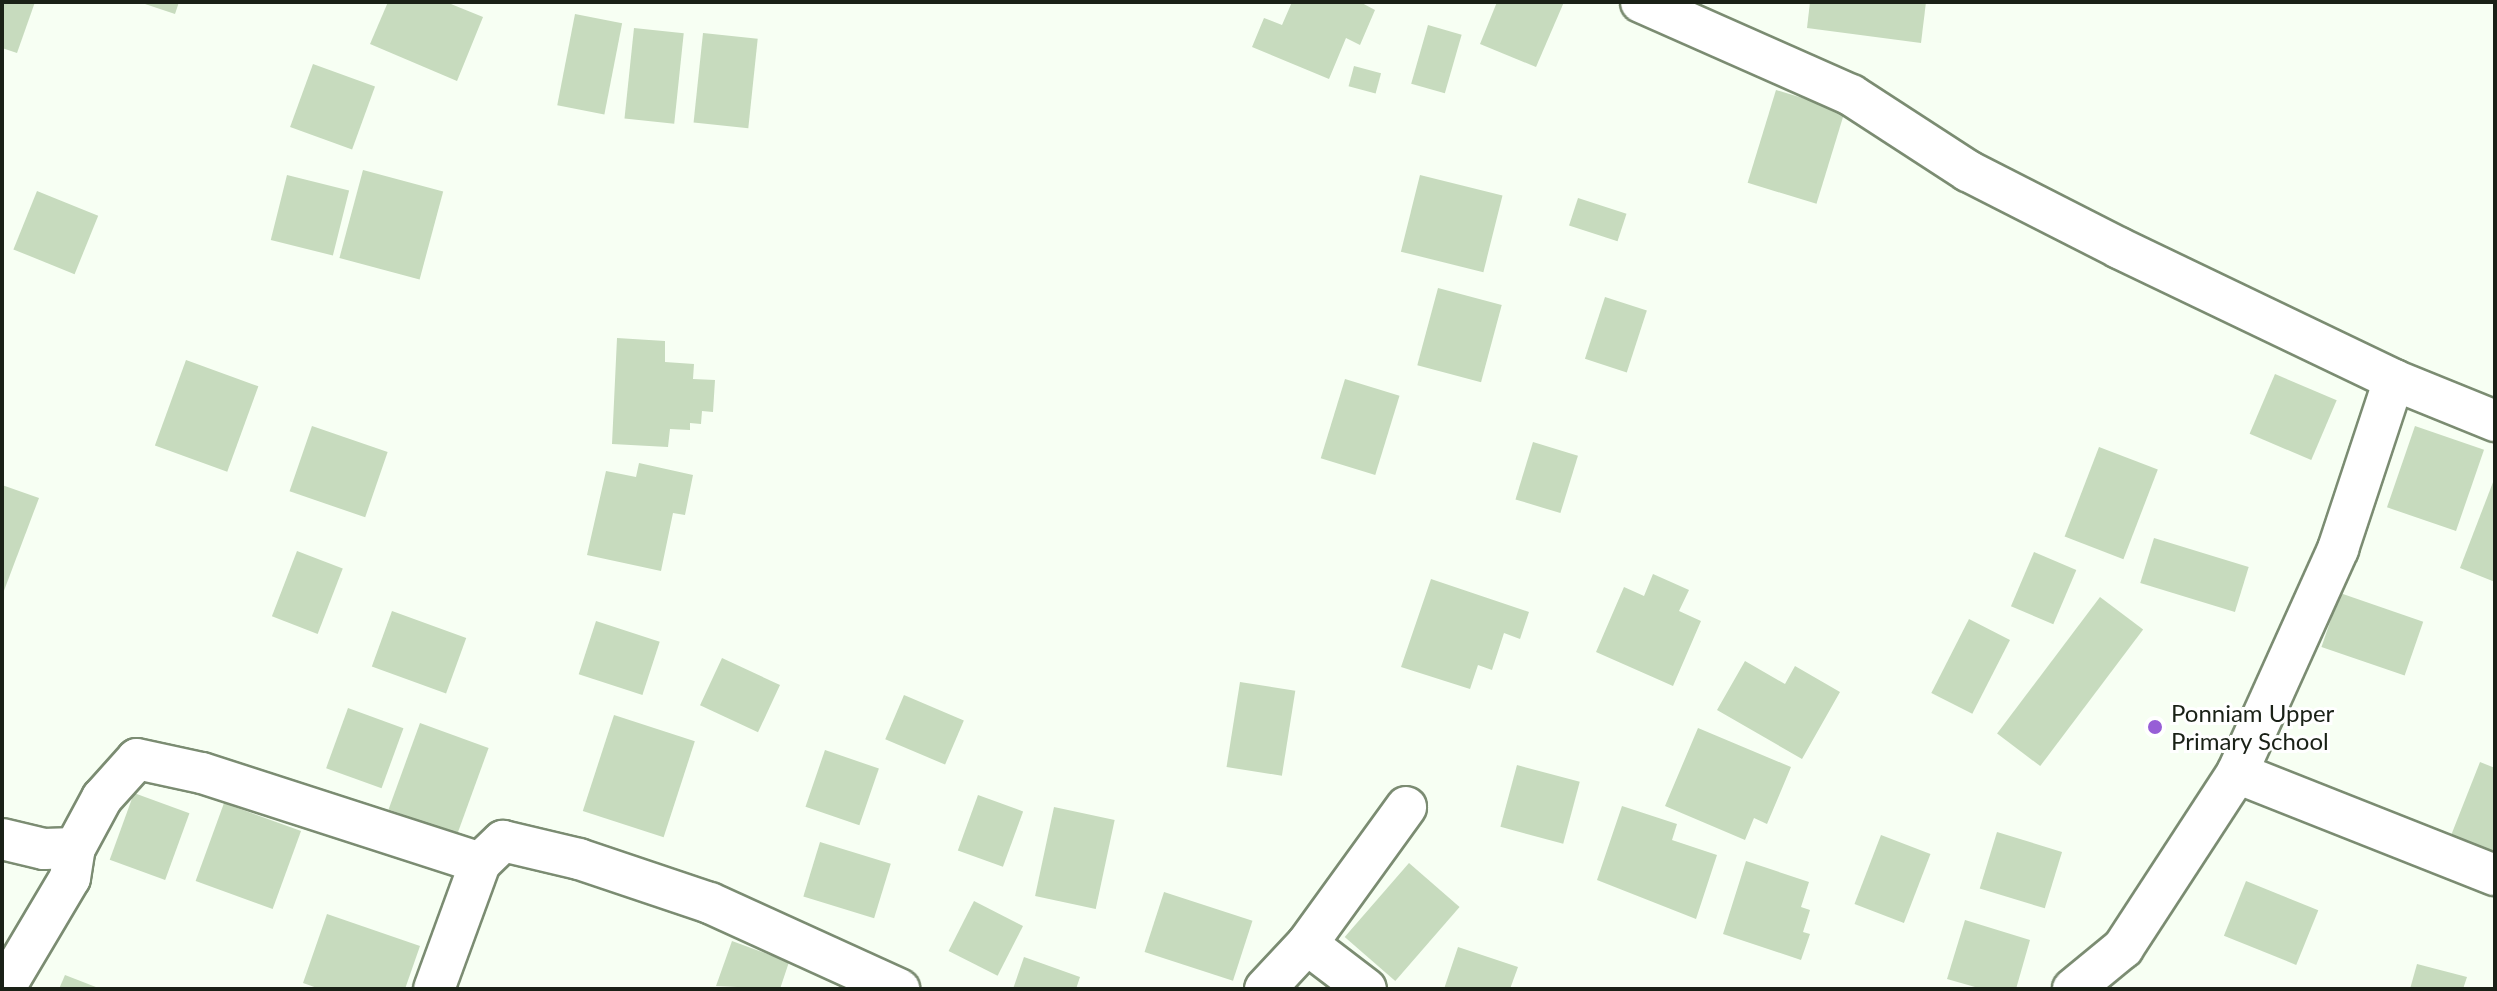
<!DOCTYPE html>
<html>
<head>
<meta charset="utf-8">
<style>
  body { margin:0 }
  #map { position:relative; width:2497px; height:991px; overflow:hidden; background:#f7fff3; font-family:Lato,sans-serif }
  div>[style] { position:absolute }
  .building>* { inset:0; background:#c7dbbe; transform-origin:0 0 }
  .roads { filter:drop-shadow(2px 0 #7b8c72) drop-shadow(-2px 0 #7b8c72) drop-shadow(0 2px #7b8c72) drop-shadow(0 -2px #7b8c72) }
  .minor>* { height:40px; margin:-20px; padding:0 20px; transform-origin:20px; border-radius:20px; background:#fff }
  .dots>* { width:22px; height:22px; translate:-50% -50%; box-sizing:border-box; border:4px solid #fff; border-radius:50% }
  span { translate:-50% -50%; white-space:nowrap; text-align:center; line-height:1.15; -webkit-text-stroke:6px #fff; paint-order:stroke }
  .poi-label { font-size:24px; color:#1a2117 }
  .left { translate:0 -50%; text-align:left }
  .frame { position:absolute; inset:0; border:4px solid #1a2117; pointer-events:none }
</style>
</head>
<body>
<div id="map">
  <div class="building">
    <div style="clip-path:polygon(2px 2px,35px 2px,17px 53px,2px 48px)"></div>
    <div style="clip-path:polygon(139px 2px,179px 2px,175px 14px)"></div>
    <div style="clip-path:polygon(388px 2px,446px 2px,483px 17px,457px 81px,370px 44px)"></div>
    <div style="clip-path:polygon(1292px 2px,1360px 2px,1375px 10px,1360px 45px,1346px 38px,1329px 79px,1252px 47px,1264px 18px,1282px 25px)"></div>
    <div style="clip-path:polygon(1497px 2px,1564px 2px,1536px 67px,1480px 44px)"></div>
    <div style="clip-path:polygon(1810px 2px,1926px 2px,1921px 43px,1807px 28px)"></div>
    <div style="left:575px;top:14px;width:48px;height:93px;rotate:11deg"></div>
    <div style="left:1428px;top:25px;width:35px;height:61px;rotate:16deg"></div>
    <div style="left:634px;top:28px;width:50px;height:91px;rotate:6deg"></div>
    <div style="left:703px;top:33px;width:55px;height:90px;rotate:6deg"></div>
    <div style="left:313px;top:64px;width:66px;height:67px;rotate:20deg"></div>
    <div style="left:1354px;top:66px;width:28px;height:21px;rotate:15deg"></div>
    <div style="left:1776px;top:90px;width:72px;height:97px;rotate:17deg"></div>
    <div style="left:363px;top:170px;width:83px;height:91px;rotate:15deg"></div>
    <div style="left:287px;top:175px;width:64px;height:67px;rotate:14deg"></div>
    <div style="left:1420px;top:175px;width:85px;height:79px;rotate:14deg"></div>
    <div style="left:37px;top:191px;width:66px;height:63px;rotate:22deg"></div>
    <div style="left:1578px;top:198px;width:51px;height:29px;rotate:18deg"></div>
    <div style="left:1438px;top:288px;width:66px;height:80px;rotate:15deg"></div>
    <div style="left:1605px;top:297px;width:44px;height:65px;rotate:18deg"></div>
    <div style="clip-path:polygon(617px 338px,665px 341px,665px 362px,694px 364px,693px 379px,715px 380px,713px 412px,702px 411px,701px 424px,690px 423px,690px 430px,670px 429px,668px 447px,612px 444px)"></div>
    <div style="left:186px;top:360px;width:77px;height:91px;rotate:20deg"></div>
    <div style="left:2275px;top:374px;width:67px;height:65px;rotate:23deg"></div>
    <div style="left:1345px;top:379px;width:57px;height:83px;rotate:17deg"></div>
    <div style="left:312px;top:426px;width:80px;height:69px;rotate:19deg"></div>
    <div style="left:2415px;top:426px;width:73px;height:86px;rotate:19deg"></div>
    <div style="left:1533px;top:442px;width:47px;height:60px;rotate:17deg"></div>
    <div style="left:2099px;top:447px;width:63px;height:96px;rotate:21deg"></div>
    <div style="clip-path:polygon(639px 463px,693px 475px,685px 515px,673px 513px,661px 571px,587px 555px,606px 471px,636px 477px)"></div>
    <div style="clip-path:polygon(2495px 477px,2495px 582px,2460px 568px)"></div>
    <div style="clip-path:polygon(2px 485px,39px 498px,2px 596px)"></div>
    <div style="left:2154px;top:538px;width:99px;height:47px;rotate:17deg"></div>
    <div style="left:297px;top:551px;width:49px;height:70px;rotate:21deg"></div>
    <div style="left:2034px;top:552px;width:46px;height:59px;rotate:23deg"></div>
    <div style="clip-path:polygon(1653px 574px,1689px 590px,1679px 611px,1701px 621px,1673px 686px,1596px 652px,1624px 587px,1644px 596px)"></div>
    <div style="clip-path:polygon(1431px 579px,1529px 612px,1520px 639px,1504px 633px,1492px 670px,1478px 665px,1470px 689px,1401px 667px)"></div>
    <div style="left:2340px;top:593px;width:88px;height:57px;rotate:19deg"></div>
    <div style="left:2100px;top:597px;width:54px;height:171px;rotate:37deg"></div>
    <div style="left:392px;top:611px;width:79px;height:59px;rotate:20deg"></div>
    <div style="left:1969px;top:619px;width:46px;height:83px;rotate:27deg"></div>
    <div style="left:596px;top:621px;width:67px;height:56px;rotate:18deg"></div>
    <div style="left:722px;top:658px;width:64px;height:52px;rotate:25deg"></div>
    <div style="clip-path:polygon(1745px 661px,1785px 684px,1795px 666px,1840px 692px,1802px 759px,1717px 710px)"></div>
    <div style="left:1240px;top:682px;width:56px;height:86px;rotate:9deg"></div>
    <div style="left:904px;top:695px;width:65px;height:48px;rotate:23deg"></div>
    <div style="left:348px;top:708px;width:59px;height:64px;rotate:20deg"></div>
    <div style="left:614px;top:715px;width:85px;height:101px;rotate:18deg"></div>
    <div style="left:420px;top:723px;width:73px;height:92px;rotate:20deg"></div>
    <div style="clip-path:polygon(1698px 728px,1791px 767px,1767px 824px,1754px 818px,1745px 840px,1665px 806px)"></div>
    <div style="left:825px;top:750px;width:57px;height:60px;rotate:19deg"></div>
    <div style="clip-path:polygon(2480px 762px,2495px 768px,2495px 855px,2450px 838px)"></div>
    <div style="left:1517px;top:765px;width:65px;height:64px;rotate:15deg"></div>
    <div style="left:134px;top:793px;width:59px;height:71px;rotate:20deg"></div>
    <div style="left:978px;top:795px;width:48px;height:59px;rotate:20deg"></div>
    <div style="left:224px;top:803px;width:82px;height:83px;rotate:20deg"></div>
    <div style="clip-path:polygon(1622px 806px,1677px 824px,1672px 840px,1717px 855px,1696px 919px,1597px 880px)"></div>
    <div style="left:1054px;top:807px;width:62px;height:91px;rotate:12deg"></div>
    <div style="left:1997px;top:832px;width:68px;height:59px;rotate:17deg"></div>
    <div style="left:1881px;top:835px;width:53px;height:74px;rotate:21deg"></div>
    <div style="left:820px;top:842px;width:74px;height:57px;rotate:17deg"></div>
    <div style="clip-path:polygon(1746px 861px,1809px 882px,1801px 907px,1810px 910px,1803px 932px,1810px 934px,1801px 960px,1723px 934px)"></div>
    <div style="left:1409px;top:863px;width:67px;height:98px;rotate:41deg"></div>
    <div style="left:2246px;top:881px;width:78px;height:59px;rotate:22deg"></div>
    <div style="left:1164px;top:892px;width:93px;height:63px;rotate:18deg"></div>
    <div style="left:974px;top:901px;width:55px;height:56px;rotate:27deg"></div>
    <div style="clip-path:polygon(327px 914px,420px 946px,405px 989px,320px 989px,303px 983px)"></div>
    <div style="clip-path:polygon(1965px 920px,2030px 940px,2016px 989px,1982px 989px,1947px 979px)"></div>
    <div style="clip-path:polygon(732px 941px,789px 962px,780px 989px,716px 986px)"></div>
    <div style="clip-path:polygon(1458px 947px,1518px 967px,1510px 989px,1444px 989px)"></div>
    <div style="clip-path:polygon(1024px 957px,1080px 977px,1076px 989px,1013px 989px)"></div>
    <div style="clip-path:polygon(2417px 964px,2467px 977px,2463px 989px,2410px 989px)"></div>
    <div style="clip-path:polygon(65px 975px,101px 989px,59px 989px)"></div>
  </div>
  <div class="roads">
    <div class="minor">
      <div style="left:1641px;top:2px;width:230px;rotate:23.9deg"></div>
      <div style="left:1851px;top:95px;width:140px;rotate:33deg"></div>
      <div style="left:1968px;top:171px;width:169px;rotate:27deg"></div>
      <div style="left:2119px;top:248px;width:305px;rotate:25.6deg"></div>
      <div style="left:2394px;top:380px;width:109px;rotate:22.1deg"></div>
      <div style="left:2237px;top:773px;width:277px;rotate:21.6deg"></div>
      <div style="left:2px;top:839px;width:43px;rotate:13.4deg"></div>
      <div style="left:44px;top:849px;width:31px;rotate:-2deg"></div>
      <div style="left:75px;top:848px;width:57px;rotate:-61.6deg"></div>
      <div style="left:102px;top:798px;width:52px;rotate:-48.1deg"></div>
      <div style="left:137px;top:759px;width:66px;rotate:12.2deg"></div>
      <div style="left:202px;top:773px;width:292px;rotate:17.9deg"></div>
      <div style="left:480px;top:863px;width:32px;rotate:-44deg"></div>
      <div style="left:503px;top:841px;width:78px;rotate:13.3deg"></div>
      <div style="left:579px;top:859px;width:138px;rotate:18.6deg"></div>
      <div style="left:710px;top:903px;width:208px;rotate:24.5deg"></div>
      <div style="left:1307px;top:944px;width:74px;rotate:37.3deg"></div>
      <div style="left:4px;top:989px;width:129px;rotate:-59.3deg"></div>
      <div style="left:70px;top:878px;width:30px;rotate:-81deg"></div>
      <div style="left:434px;top:989px;width:134px;rotate:-69.9deg"></div>
      <div style="left:1265px;top:989px;width:62px;rotate:-47deg"></div>
      <div style="left:1307px;top:944px;width:169px;rotate:-54.1deg"></div>
      <div style="left:2073px;top:989px;width:65px;rotate:-39.4deg"></div>
      <div style="left:2123px;top:948px;width:209px;rotate:-56.9deg"></div>
      <div style="left:2237px;top:773px;width:246px;rotate:-65.7deg"></div>
      <div style="left:2338px;top:549px;width:178px;rotate:-71.7deg"></div>
    </div>
  </div>
  <div class="dots">
    <div style="left:2155px;top:727px;background:#975ed6"></div>
  </div>
  <div class="poi-label">
    <span class="left" style="left:2171px;top:727px">Ponniam Upper<br>Primary School</span>
  </div>
  <div class="frame"></div>
</div>
</body>
</html>
